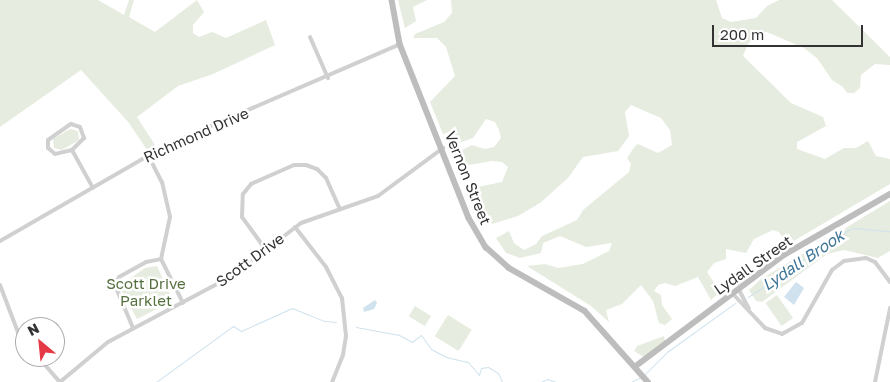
<!DOCTYPE html>
<html>
<head>
<meta charset="utf-8">
<style>
  body { margin:0 }
  #map { position:relative; width:890px; height:382px; overflow:hidden; background:#fff; font-family:"Golos Text",sans-serif }
  div>[style] { position:absolute }
  .green>* { inset:0; background:#e6ecdf; transform-origin:0 0 }
  .water>* { inset:0; background:#cfe2ee }
  .stream>* { height:1px; margin:-0.5px; padding:0 0.5px; transform-origin:0.5px; border-radius:0.5px; background:#cfe2ee }
  .street>* { height:4px; margin:-2px; padding:0 2px; transform-origin:2px; border-radius:2px; background:#d0d0d0 }
  .secondary>* { height:5.5px; margin:-2.75px; padding:0 2.75px; transform-origin:2.75px; border-radius:2.75px; background:#bdbdbd }
  span { translate:-50% -50%; white-space:nowrap; text-align:center; line-height:1.15; -webkit-text-stroke:5px #fff; paint-order:stroke }
  .street-label { font-size:15px; color:#333 }
  .park-label { font-size:15px; color:#56703f }
  .water-label { font-size:16px; color:#3f7597; font-style:italic }
  .north { position:absolute; left:15px; top:317px; width:50px; height:50px; box-sizing:border-box; background:#fff; border:1px solid #adadad; border-radius:50%; rotate:332deg; font-size:14px; font-weight:700; line-height:20px; text-align:center; color:#333 }
  .north::after { content:''; display:block; margin:auto; width:18px; height:22px; background:#e63946; clip-path:polygon(50% 0,100% 100%,50% 72%,0 100%) }
  .scale { position:absolute; left:712px; top:25px; width:151px; height:22px; box-sizing:border-box; border:2px solid #333; border-top:0; padding-left:6px; font-size:15px; line-height:18px; white-space:nowrap; color:#333; -webkit-text-stroke:4px #fff; paint-order:stroke }
</style>
</head>
<body>
<div id="map">
  <div class="green">
    <div style="clip-path:polygon(0 0,98px 0,124px 15px,129px 0,134px 0,129px 17px,155px 32px,197px 0,204px 12px,193px 25px,193px 33px,199px 37px,212px 32px,226px 38px,266px 20px,275px 45px,213px 74px,178px 86px,137px 117px,155px 145px,147px 150px,129px 123px,81px 70px,0 127px)"></div>
    <div style="clip-path:polygon(398px 0,427px 0,413px 7px,416px 21px,405px 28px)"></div>
    <div style="clip-path:polygon(451px 0,716px 0,722px 18px,731px 22px,756px 18px,767px 6px,779px 0,832px 0,890px 57px,890px 65px,875px 64px,861px 75px,860px 88px,854px 93px,847px 93px,843px 87px,832px 80px,817px 58px,804px 48px,767px 32px,761px 32px,748px 44px,743px 56px,791px 103px,823px 117px,826px 126px,797px 142px,797px 149px,825px 159px,844px 148px,856px 148px,868px 141px,876px 156px,890px 159px,890px 184px,787px 245px,779px 232px,773px 230px,754px 239px,746px 253px,726px 249px,726px 259px,714px 263px,707px 272px,720px 292px,711px 300px,698px 277px,675px 286px,665px 283px,658px 285px,654px 291px,661px 295px,662px 305px,672px 319px,665px 325px,659px 323px,653px 301px,641px 285px,622px 304px,606px 310px,609px 322px,591px 306px,527px 266px,545px 264px,558px 268px,583px 264px,609px 251px,612px 243px,586px 247px,560px 236px,543px 243px,541px 253px,520px 258px,506px 253px,496px 238px,509px 231px,514px 243px,524px 250px,536px 244px,542px 236px,577px 220px,583px 210px,629px 172px,631px 164px,627px 158px,635px 146px,638px 144px,658px 153px,672px 145px,670px 130px,661px 118px,631px 105px,625px 112px,629px 136px,618px 151px,583px 157px,568px 178px,540px 203px,518px 216px,485px 226px,468px 189px,502px 182px,508px 167px,502px 162px,492px 161px,463px 166px,454px 154px,472px 145px,485px 149px,494px 147px,501px 138px,499px 130px,495px 122px,486px 119px,473px 138px,453px 145px,449px 136px,457px 129px,443px 134px,430px 102px,455px 76px,446px 47px,437px 38px,413px 38px,415px 34px,444px 22px,452px 13px)"></div>
    <div style="clip-path:polygon(70px 129px,78px 131px,79px 140px,62px 150px,54px 148px,53px 139px)"></div>
    <div style="clip-path:polygon(890px 201px,890px 251px,878px 258px,844px 250px,827px 254px,762px 302px,756px 301px,749px 290px,761px 279px)"></div>
    <div style="clip-path:polygon(157px 266px,173px 301px,137px 319px,122px 292px,122px 284px,145px 268px)"></div>
    <div style="left:777px;top:295px;width:28px;height:14px;rotate:55deg"></div>
    <div style="left:415px;top:306px;width:19px;height:12px;rotate:32deg"></div>
    <div style="left:448px;top:315px;width:28px;height:25px;rotate:32deg"></div>
    <div style="clip-path:polygon(664px 336px,665px 341px,644px 357px,634px 351px,637px 346px)"></div>
  </div>
  <div class="water">
    <div style="clip-path:polygon(796px 282px,804px 288px,794px 305px,784px 297px)"></div>
    <div style="clip-path:polygon(375px 300px,377px 303px,374px 309px,364px 312px,363px 308px)"></div>
  </div>
  <div class="stream">
    <div style="left:748px;top:297px;width:81px;rotate:-33.9deg"></div>
    <div style="left:815px;top:252px;width:28px;rotate:-26deg"></div>
    <div style="left:840px;top:240px;width:11px;rotate:-56deg"></div>
    <div style="left:846px;top:231px;width:8px;rotate:-23deg"></div>
    <div style="left:853px;top:228px;width:37px;rotate:5deg"></div>
    <div style="left:356px;top:327px;width:44px;rotate:10.5deg"></div>
    <div style="left:399px;top:335px;width:15px;rotate:28deg"></div>
    <div style="left:412px;top:342px;width:11px;rotate:-38deg"></div>
    <div style="left:421px;top:335px;width:17px;rotate:54deg"></div>
    <div style="left:431px;top:349px;width:17px;rotate:28deg"></div>
    <div style="left:446px;top:357px;width:23px;rotate:13deg"></div>
    <div style="left:468px;top:362px;width:17px;rotate:50deg"></div>
    <div style="left:479px;top:375px;width:7px;rotate:-74deg"></div>
    <div style="left:481px;top:368px;width:7px;rotate:-8deg"></div>
    <div style="left:488px;top:367px;width:12px;rotate:31deg"></div>
    <div style="left:498px;top:373px;width:10px;rotate:66deg"></div>
    <div style="left:644px;top:375px;width:33px;rotate:-45deg"></div>
    <div style="left:667px;top:352px;width:84px;rotate:-35.8deg"></div>
    <div style="left:156px;top:382px;width:95px;rotate:-36deg"></div>
    <div style="left:233px;top:326px;width:9px;rotate:32deg"></div>
    <div style="left:241px;top:331px;width:56px;rotate:-24.3deg"></div>
    <div style="left:292px;top:308px;width:35px;rotate:22deg"></div>
    <div style="left:324px;top:321px;width:12px;rotate:5deg"></div>
    <div style="left:541px;top:382px;width:7px;rotate:-27deg"></div>
    <div style="left:547px;top:379px;width:9px;rotate:18deg"></div>
    <div style="left:631px;top:382px;width:11px;rotate:-27deg"></div>
  </div>
  <div class="street">
    <div style="left:310px;top:37px;width:45px;rotate:66.3deg"></div>
    <div style="left:72px;top:150px;width:17px;rotate:167deg"></div>
    <div style="left:55px;top:154px;width:9px;rotate:-139deg"></div>
    <div style="left:48px;top:148px;width:8px;rotate:-90deg"></div>
    <div style="left:48px;top:140px;width:28px;rotate:-35deg"></div>
    <div style="left:71px;top:124px;width:9px;rotate:18deg"></div>
    <div style="left:80px;top:127px;width:12px;rotate:70deg"></div>
    <div style="left:84px;top:138px;width:17px;rotate:135deg"></div>
    <div style="left:72px;top:150px;width:43px;rotate:61.1deg"></div>
    <div style="left:148px;top:155px;width:30px;rotate:63deg"></div>
    <div style="left:162px;top:182px;width:36px;rotate:77deg"></div>
    <div style="left:170px;top:217px;width:43px;rotate:102.1deg"></div>
    <div style="left:161px;top:259px;width:49px;rotate:63.4deg"></div>
    <div style="left:295px;top:227px;width:51px;rotate:52.2deg"></div>
    <div style="left:326px;top:267px;width:35px;rotate:63deg"></div>
    <div style="left:342px;top:298px;width:38px;rotate:84deg"></div>
    <div style="left:346px;top:336px;width:19px;rotate:99deg"></div>
    <div style="left:343px;top:355px;width:29px;rotate:112deg"></div>
    <div style="left:0;top:241px;width:193px;rotate:-29.9deg"></div>
    <div style="left:167px;top:145px;width:254px;rotate:-23.4deg"></div>
    <div style="left:266px;top:250px;width:41px;rotate:-126deg"></div>
    <div style="left:242px;top:217px;width:23px;rotate:-88deg"></div>
    <div style="left:243px;top:194px;width:13px;rotate:-51deg"></div>
    <div style="left:251px;top:184px;width:47px;rotate:-23.8deg"></div>
    <div style="left:294px;top:165px;width:12px"></div>
    <div style="left:306px;top:165px;width:12px;rotate:20deg"></div>
    <div style="left:317px;top:169px;width:13px;rotate:45deg"></div>
    <div style="left:326px;top:178px;width:34px;rotate:66deg"></div>
    <div style="left:0;top:285px;width:53px;rotate:69.2deg"></div>
    <div style="left:19px;top:335px;width:10px;rotate:53deg"></div>
    <div style="left:739px;top:290px;width:21px;rotate:62deg"></div>
    <div style="left:733px;top:294px;width:47px;rotate:46.7deg"></div>
    <div style="left:765px;top:328px;width:18px;rotate:19deg"></div>
    <div style="left:782px;top:334px;width:23px;rotate:-29deg"></div>
    <div style="left:802px;top:323px;width:61px;rotate:-60.5deg"></div>
    <div style="left:832px;top:270px;width:15px;rotate:-37deg"></div>
    <div style="left:844px;top:261px;width:22px;rotate:-8deg"></div>
    <div style="left:866px;top:258px;width:10px;rotate:24deg"></div>
    <div style="left:875px;top:262px;width:25px;rotate:53deg"></div>
    <div style="left:133px;top:328px;width:47px;rotate:-112.7deg"></div>
    <div style="left:115px;top:285px;width:9px;rotate:-63deg"></div>
    <div style="left:119px;top:277px;width:31px;rotate:-29deg"></div>
    <div style="left:146px;top:262px;width:15px;rotate:-11deg"></div>
    <div style="left:38px;top:357px;width:33px;rotate:49deg"></div>
    <div style="left:60px;top:382px;width:62px;rotate:-39.8deg"></div>
    <div style="left:108px;top:342px;width:140px;rotate:-28deg"></div>
    <div style="left:232px;top:276px;width:87px;rotate:-37.5deg"></div>
    <div style="left:301px;top:223px;width:82px;rotate:-19.3deg"></div>
    <div style="left:378px;top:196px;width:81px;rotate:-36.4deg"></div>
    <div style="left:875px;top:382px;width:76px;rotate:-78.5deg"></div>
  </div>
  <div class="secondary">
    <div style="left:392px;top:0;width:45px;rotate:79.7deg"></div>
    <div style="left:400px;top:44px;width:187px;rotate:68.4deg"></div>
    <div style="left:469px;top:218px;width:34px;rotate:60deg"></div>
    <div style="left:486px;top:247px;width:31px;rotate:42deg"></div>
    <div style="left:509px;top:268px;width:87px;rotate:29.5deg"></div>
    <div style="left:585px;top:311px;width:95px;rotate:48.4deg"></div>
    <div style="left:636px;top:366px;width:185px;rotate:-36.9deg"></div>
    <div style="left:784px;top:255px;width:122px;rotate:-29.9deg"></div>
  </div>
  <div class="street-label">
    <span style="left:196px;top:135px;rotate:-24deg">Richmond Drive</span>
    <span style="left:468px;top:178px;rotate:68deg">Vernon Street</span>
    <span style="left:250px;top:260px;rotate:-36deg">Scott Drive</span>
    <span style="left:753px;top:265px;rotate:-35deg">Lydall Street</span>
  </div>
  <div class="park-label">
    <span style="left:146px;top:292px">Scott Drive<br>Parklet</span>
  </div>
  <div class="water-label">
    <span style="left:803px;top:260px;rotate:-34deg">Lydall Brook</span>
  </div>
  <div class="north">N</div>
  <div class="scale">200 m</div>
</div>
</body>
</html>
